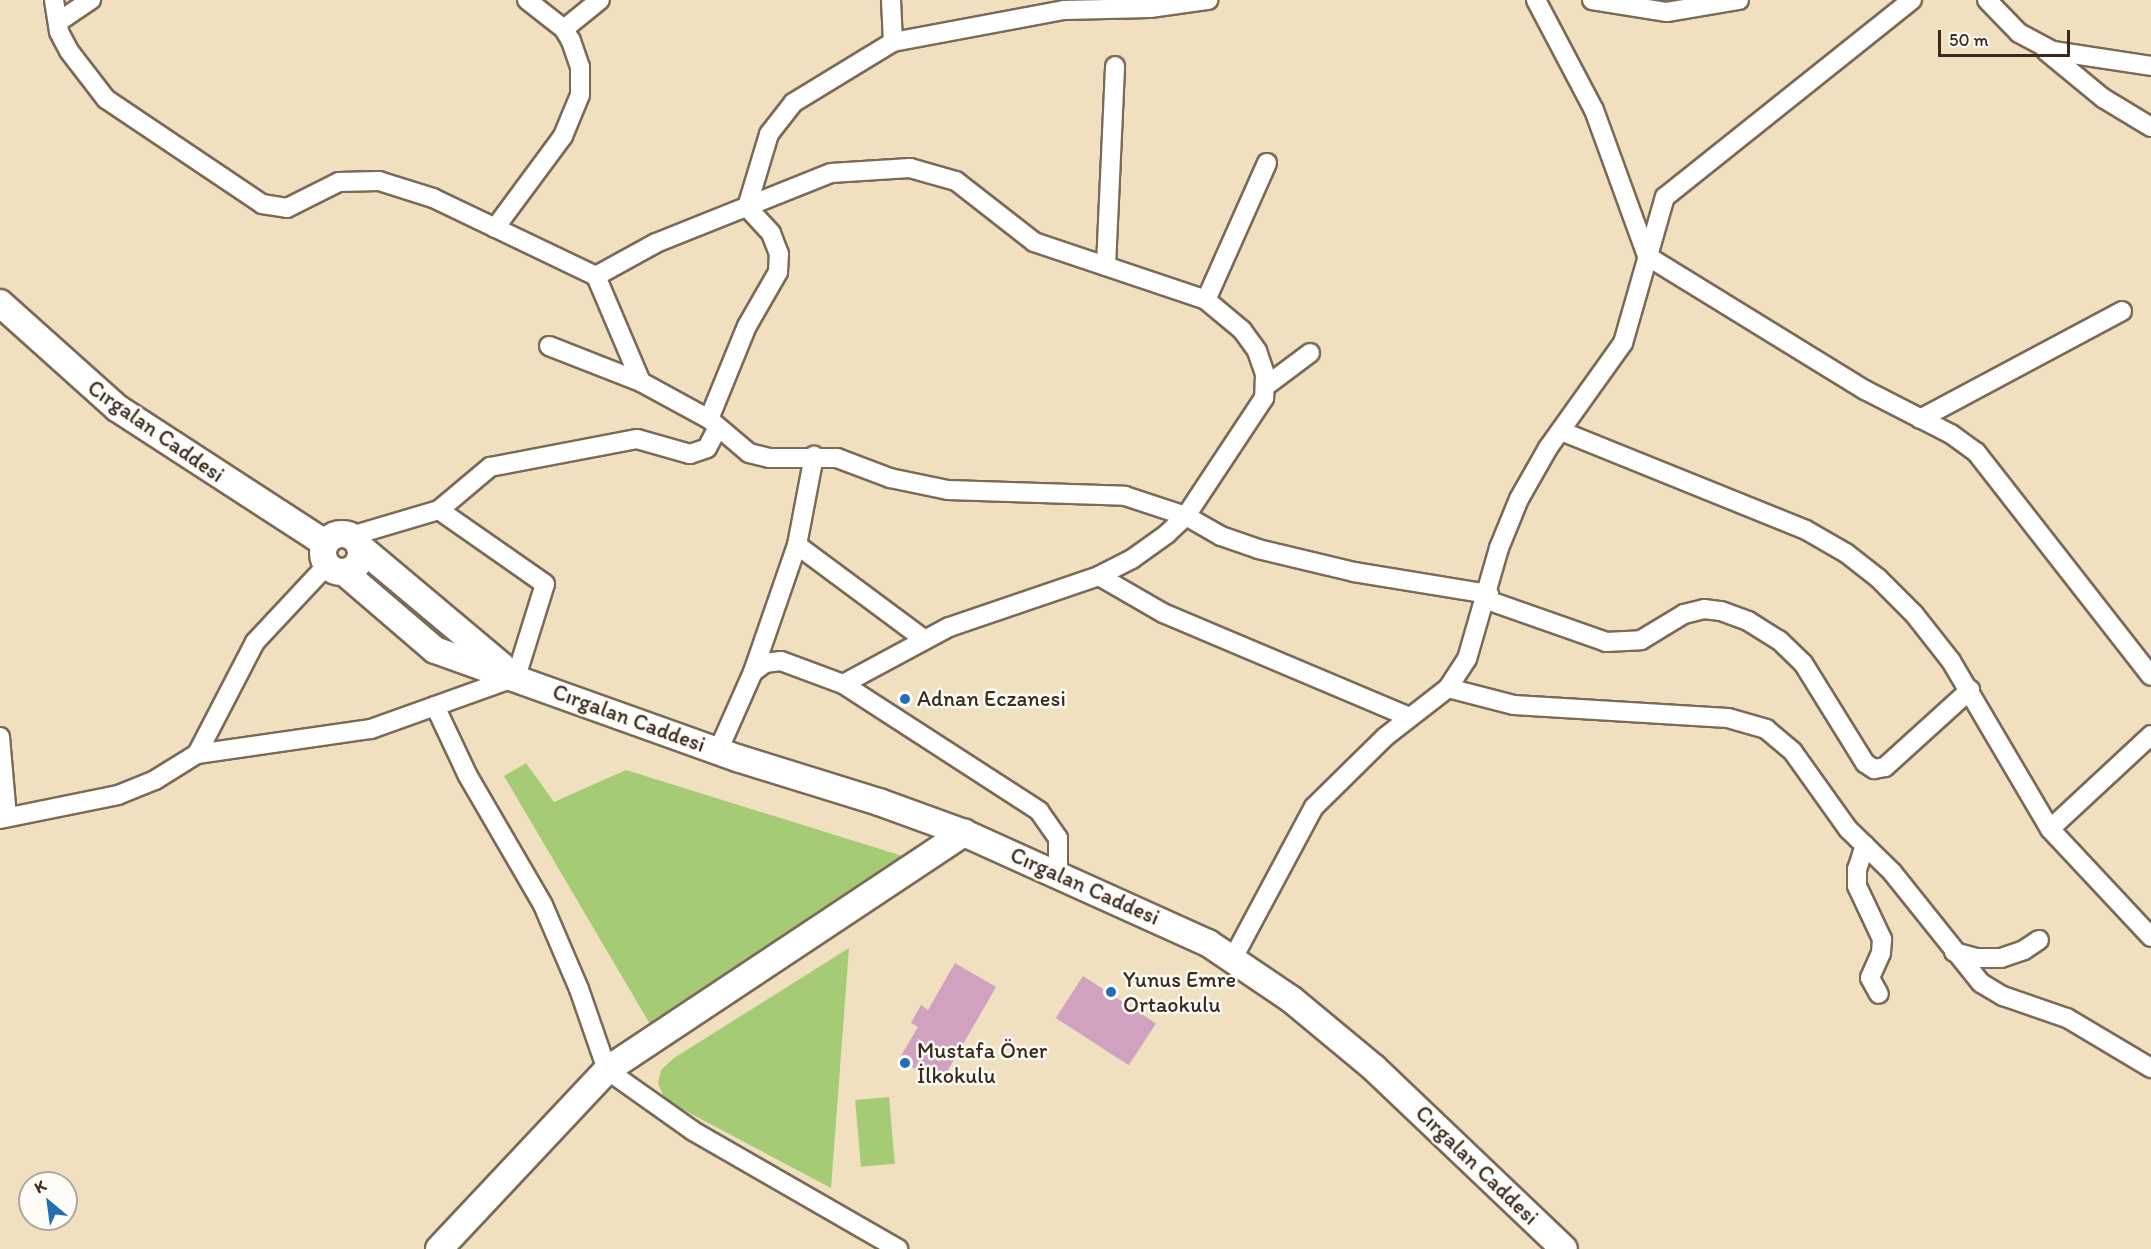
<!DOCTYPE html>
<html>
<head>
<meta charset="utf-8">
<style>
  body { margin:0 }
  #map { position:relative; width:2151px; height:1249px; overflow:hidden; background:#f0e0c0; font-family:Itim,sans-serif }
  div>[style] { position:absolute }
  .green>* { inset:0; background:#a5cb75; transform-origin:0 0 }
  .building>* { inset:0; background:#d0a2c0; transform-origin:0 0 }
  .roads { filter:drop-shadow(2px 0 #7a6a57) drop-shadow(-2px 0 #7a6a57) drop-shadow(0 2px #7a6a57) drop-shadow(0 -2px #7a6a57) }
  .street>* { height:18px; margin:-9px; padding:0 9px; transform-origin:9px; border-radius:9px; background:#fff }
  .secondary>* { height:26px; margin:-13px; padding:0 13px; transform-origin:13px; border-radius:13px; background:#fff }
  .secondary>.ring { margin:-13px; padding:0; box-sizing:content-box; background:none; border:26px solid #fff; border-radius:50% }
  .dots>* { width:16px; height:16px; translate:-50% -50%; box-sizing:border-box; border:3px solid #fdfcf7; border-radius:50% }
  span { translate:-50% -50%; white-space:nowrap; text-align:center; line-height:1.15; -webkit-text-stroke:5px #fdfcf7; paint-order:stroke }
  .street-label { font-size:22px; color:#3b2a1e }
  .poi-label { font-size:22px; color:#3b2a1e }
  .left { translate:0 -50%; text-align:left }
  .north { position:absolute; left:18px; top:1171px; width:60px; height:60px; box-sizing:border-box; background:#fdfcf7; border:2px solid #afa8a0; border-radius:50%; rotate:331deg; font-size:16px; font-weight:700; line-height:24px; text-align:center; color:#3b2a1e }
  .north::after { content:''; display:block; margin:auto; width:21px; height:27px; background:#1f6fb2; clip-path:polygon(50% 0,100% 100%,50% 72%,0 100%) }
  .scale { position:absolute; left:1938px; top:30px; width:132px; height:27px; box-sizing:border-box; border:3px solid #3b2a1e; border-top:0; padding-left:8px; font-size:18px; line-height:21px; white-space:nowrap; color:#3b2a1e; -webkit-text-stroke:4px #fdfcf7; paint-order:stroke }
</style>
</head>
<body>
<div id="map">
  <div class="green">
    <div style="clip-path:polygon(526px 763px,554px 802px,626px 770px,925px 863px,657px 1036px,504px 776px)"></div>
    <div style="clip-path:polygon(849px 948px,831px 1188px,665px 1100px,658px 1083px,661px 1070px,674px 1058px)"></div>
    <div style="left:889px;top:1097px;width:67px;height:34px;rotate:85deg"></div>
  </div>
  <div class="building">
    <div style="clip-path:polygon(955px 963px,996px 987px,940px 1084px,899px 1059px,918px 1027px,911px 1023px,921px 1005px,928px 1010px)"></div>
    <div style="left:1083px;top:976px;width:87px;height:50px;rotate:33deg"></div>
  </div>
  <div class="roads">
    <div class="street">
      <div style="left:54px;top:0;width:32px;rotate:81deg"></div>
      <div style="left:59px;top:32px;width:21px;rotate:62deg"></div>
      <div style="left:69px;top:51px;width:61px;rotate:52.4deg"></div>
      <div style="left:106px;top:99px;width:188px;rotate:33.9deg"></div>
      <div style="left:262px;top:204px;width:25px;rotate:9deg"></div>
      <div style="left:287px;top:208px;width:58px;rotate:-26.6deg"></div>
      <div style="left:339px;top:182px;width:40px;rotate:-1.4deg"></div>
      <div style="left:379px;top:181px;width:57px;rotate:17.5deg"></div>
      <div style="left:433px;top:198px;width:181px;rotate:25.6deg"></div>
      <div style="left:596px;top:276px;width:115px;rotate:67deg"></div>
      <div style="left:641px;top:382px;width:77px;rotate:28.6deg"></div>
      <div style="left:709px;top:419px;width:52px;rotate:40.4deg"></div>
      <div style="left:749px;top:453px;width:21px;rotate:14deg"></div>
      <div style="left:769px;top:458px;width:68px"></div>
      <div style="left:837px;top:458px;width:57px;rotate:20.7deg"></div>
      <div style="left:890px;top:478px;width:59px;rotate:11.7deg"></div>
      <div style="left:948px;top:490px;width:177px;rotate:1.9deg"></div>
      <div style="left:1125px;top:496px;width:64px;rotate:18.2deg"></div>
      <div style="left:1186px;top:516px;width:40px;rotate:29.7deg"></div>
      <div style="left:1221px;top:536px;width:39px;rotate:19deg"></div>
      <div style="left:1258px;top:549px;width:99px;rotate:13.5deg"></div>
      <div style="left:1354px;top:572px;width:137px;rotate:9.3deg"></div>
      <div style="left:891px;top:0;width:42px;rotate:87.3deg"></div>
      <div style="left:1536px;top:0;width:124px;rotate:62.2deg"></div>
      <div style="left:1594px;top:110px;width:155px;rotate:70deg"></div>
      <div style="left:1647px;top:256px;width:256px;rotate:31.6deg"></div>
      <div style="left:1865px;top:390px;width:97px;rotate:27.1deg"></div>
      <div style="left:1951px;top:434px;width:31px;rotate:36deg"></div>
      <div style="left:1976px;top:452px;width:284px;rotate:52deg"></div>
      <div style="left:1592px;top:0;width:76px;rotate:9.1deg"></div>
      <div style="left:1667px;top:12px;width:73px;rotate:-9.5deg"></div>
      <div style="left:1987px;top:0;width:46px;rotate:45.9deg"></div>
      <div style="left:2019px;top:33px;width:38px;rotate:28deg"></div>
      <div style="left:2053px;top:51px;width:99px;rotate:8.7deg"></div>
      <div style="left:58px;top:22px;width:40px;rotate:-34deg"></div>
      <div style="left:564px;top:29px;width:46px;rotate:-38.9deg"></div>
      <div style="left:2046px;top:51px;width:74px;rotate:39.5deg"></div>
      <div style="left:2103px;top:98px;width:56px;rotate:31.1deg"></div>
      <div style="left:495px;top:228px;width:114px;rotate:-53.5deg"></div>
      <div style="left:563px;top:136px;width:44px;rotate:-67.5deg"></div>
      <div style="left:580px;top:95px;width:28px;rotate:-90deg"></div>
      <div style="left:580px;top:67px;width:28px;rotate:-109deg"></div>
      <div style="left:571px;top:41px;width:14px;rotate:-120deg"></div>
      <div style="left:564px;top:29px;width:47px;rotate:-141.9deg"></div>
      <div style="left:1106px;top:266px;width:200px;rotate:-87.4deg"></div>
      <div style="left:596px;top:276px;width:68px;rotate:-28.8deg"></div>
      <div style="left:656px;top:243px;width:188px;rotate:-21.8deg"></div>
      <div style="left:831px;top:173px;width:79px;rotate:-3.6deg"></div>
      <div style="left:910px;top:168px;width:48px;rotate:15.8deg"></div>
      <div style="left:956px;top:181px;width:99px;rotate:38deg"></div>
      <div style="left:1034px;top:242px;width:182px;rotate:18.6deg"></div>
      <div style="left:1206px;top:300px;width:47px;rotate:39.8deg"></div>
      <div style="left:1242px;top:330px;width:26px;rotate:54deg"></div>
      <div style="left:1257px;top:351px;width:24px;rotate:71deg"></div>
      <div style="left:1265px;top:374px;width:24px;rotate:92deg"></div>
      <div style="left:1264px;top:398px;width:141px;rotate:123.5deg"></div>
      <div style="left:1186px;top:516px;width:26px;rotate:137deg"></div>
      <div style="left:1167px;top:534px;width:43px;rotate:144.5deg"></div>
      <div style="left:1132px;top:559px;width:37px;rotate:153deg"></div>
      <div style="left:1099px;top:576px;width:158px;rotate:161.2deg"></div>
      <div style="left:949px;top:627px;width:120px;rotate:151.7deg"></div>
      <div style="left:1206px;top:300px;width:150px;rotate:-66deg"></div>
      <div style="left:549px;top:346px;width:99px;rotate:21.4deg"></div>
      <div style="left:1266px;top:386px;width:55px;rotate:-36.9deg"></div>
      <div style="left:709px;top:419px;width:100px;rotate:-67.8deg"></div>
      <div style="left:747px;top:326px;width:62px;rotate:-60.1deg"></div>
      <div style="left:778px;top:272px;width:18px;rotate:-87deg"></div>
      <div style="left:779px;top:254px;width:22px;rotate:-111deg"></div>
      <div style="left:771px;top:233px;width:35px;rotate:-133deg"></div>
      <div style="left:747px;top:207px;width:76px;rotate:-73.2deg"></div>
      <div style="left:769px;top:134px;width:39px;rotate:-52deg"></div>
      <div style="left:793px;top:103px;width:117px;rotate:-31.4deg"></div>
      <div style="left:893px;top:42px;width:174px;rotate:-10.6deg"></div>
      <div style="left:1064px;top:10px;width:86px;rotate:-1.3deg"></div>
      <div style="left:1150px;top:8px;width:59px;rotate:-7.9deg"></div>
      <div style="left:1920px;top:419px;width:229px;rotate:-28.1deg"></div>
      <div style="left:1561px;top:431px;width:264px;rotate:22deg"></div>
      <div style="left:1806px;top:530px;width:46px;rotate:29.9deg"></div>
      <div style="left:1846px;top:553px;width:41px;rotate:38deg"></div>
      <div style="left:1878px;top:578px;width:51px;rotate:45deg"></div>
      <div style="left:1914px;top:614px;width:60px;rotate:51.8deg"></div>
      <div style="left:1951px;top:661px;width:195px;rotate:59.5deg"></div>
      <div style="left:2050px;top:829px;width:148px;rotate:46.9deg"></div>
      <div style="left:439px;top:510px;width:67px;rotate:-40.1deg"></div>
      <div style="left:490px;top:467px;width:150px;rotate:-10.8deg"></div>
      <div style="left:637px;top:439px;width:55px;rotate:15.8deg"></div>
      <div style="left:690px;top:454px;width:18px;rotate:-19deg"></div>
      <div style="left:707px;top:448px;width:21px;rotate:-62deg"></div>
      <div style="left:797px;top:545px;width:159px;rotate:36.6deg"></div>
      <div style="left:1099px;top:576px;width:74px;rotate:30deg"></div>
      <div style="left:1163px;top:613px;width:267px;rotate:22.9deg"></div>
      <div style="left:1487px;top:600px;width:126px;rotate:19.4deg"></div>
      <div style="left:1606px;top:642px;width:35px;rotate:-3deg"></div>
      <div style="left:1641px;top:640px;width:50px;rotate:-31.2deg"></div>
      <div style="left:1684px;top:614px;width:21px;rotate:-14deg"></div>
      <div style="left:1704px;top:609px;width:17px;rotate:7deg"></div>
      <div style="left:1721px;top:611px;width:29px;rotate:20deg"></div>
      <div style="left:1748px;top:621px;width:36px;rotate:32deg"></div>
      <div style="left:1779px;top:640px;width:33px;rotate:44deg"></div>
      <div style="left:1803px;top:663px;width:118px;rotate:58.2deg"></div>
      <div style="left:1865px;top:763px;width:11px;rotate:34deg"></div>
      <div style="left:1874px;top:769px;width:11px;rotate:-10deg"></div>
      <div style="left:1885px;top:767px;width:115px;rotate:-42.2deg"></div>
      <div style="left:753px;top:672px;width:134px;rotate:-70.9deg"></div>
      <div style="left:797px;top:545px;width:91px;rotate:-79.2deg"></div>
      <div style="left:1448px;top:688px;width:68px;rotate:14.4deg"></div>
      <div style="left:1514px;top:705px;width:214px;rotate:3.5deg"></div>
      <div style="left:1728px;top:718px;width:40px;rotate:16deg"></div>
      <div style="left:1766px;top:729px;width:35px;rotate:40deg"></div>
      <div style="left:1793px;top:752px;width:95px;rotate:54.5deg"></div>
      <div style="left:1848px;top:829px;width:62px;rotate:44.3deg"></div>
      <div style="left:1892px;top:872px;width:142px;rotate:51.3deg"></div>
      <div style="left:1981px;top:983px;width:26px;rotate:31deg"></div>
      <div style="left:2003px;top:996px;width:68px;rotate:19deg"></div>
      <div style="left:2067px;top:1018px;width:98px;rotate:30.8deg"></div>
      <div style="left:435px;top:706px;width:77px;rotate:64.8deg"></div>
      <div style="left:468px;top:776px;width:149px;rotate:59.8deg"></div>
      <div style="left:543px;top:905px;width:91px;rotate:66.8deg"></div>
      <div style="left:579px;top:989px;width:86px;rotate:70.9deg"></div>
      <div style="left:607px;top:1070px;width:105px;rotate:35.3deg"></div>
      <div style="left:693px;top:1131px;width:237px;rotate:29.9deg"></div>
      <div style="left:0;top:737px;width:80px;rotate:85deg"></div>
      <div style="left:718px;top:751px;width:86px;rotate:-66.1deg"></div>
      <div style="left:753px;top:672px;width:15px;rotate:-37deg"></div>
      <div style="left:765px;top:663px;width:16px;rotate:-7deg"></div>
      <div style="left:781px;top:661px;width:66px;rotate:20.4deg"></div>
      <div style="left:843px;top:684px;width:234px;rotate:32.9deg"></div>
      <div style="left:1039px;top:811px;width:33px;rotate:55deg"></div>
      <div style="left:1058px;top:838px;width:35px;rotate:90deg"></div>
      <div style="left:197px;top:754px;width:126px;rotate:-62.6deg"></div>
      <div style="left:255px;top:642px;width:105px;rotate:-46.9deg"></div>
      <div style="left:0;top:819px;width:120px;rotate:-11.5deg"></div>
      <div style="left:118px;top:795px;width:40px;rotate:-22deg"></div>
      <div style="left:155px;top:780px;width:49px;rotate:-31.8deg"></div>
      <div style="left:197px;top:754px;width:176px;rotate:-8.2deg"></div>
      <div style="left:371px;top:729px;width:154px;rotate:-19.7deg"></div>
      <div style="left:516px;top:677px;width:97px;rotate:-72.7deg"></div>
      <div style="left:545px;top:584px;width:129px;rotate:-145.1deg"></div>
      <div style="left:439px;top:510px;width:92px;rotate:163.5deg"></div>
      <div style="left:2050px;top:829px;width:138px;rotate:-42.9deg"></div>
      <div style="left:1865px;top:845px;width:25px;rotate:108deg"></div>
      <div style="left:1857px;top:869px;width:17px;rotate:90deg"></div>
      <div style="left:1857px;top:886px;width:59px;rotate:64.7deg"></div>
      <div style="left:1882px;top:939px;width:14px;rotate:94deg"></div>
      <div style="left:1881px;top:953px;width:27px;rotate:114deg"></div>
      <div style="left:1870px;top:978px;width:18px;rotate:61deg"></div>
      <div style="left:1954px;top:952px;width:24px;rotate:15deg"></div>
      <div style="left:1977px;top:958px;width:24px"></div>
      <div style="left:2001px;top:958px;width:24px;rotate:-19deg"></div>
      <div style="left:2024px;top:950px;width:18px;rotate:-34deg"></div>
      <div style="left:1233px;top:958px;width:171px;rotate:-61.8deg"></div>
      <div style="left:1314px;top:807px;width:100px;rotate:-44.6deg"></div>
      <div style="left:1385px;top:737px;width:80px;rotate:-37.9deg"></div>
      <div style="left:1448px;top:688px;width:35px;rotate:-57deg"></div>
      <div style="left:1467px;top:659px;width:116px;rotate:-73.9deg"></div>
      <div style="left:1499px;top:548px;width:53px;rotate:-67.8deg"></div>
      <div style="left:1519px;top:499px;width:59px;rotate:-60.4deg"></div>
      <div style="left:1548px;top:448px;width:129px;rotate:-54.5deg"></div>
      <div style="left:1623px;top:343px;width:152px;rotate:-74deg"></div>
      <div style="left:1665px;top:197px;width:316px;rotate:-38.6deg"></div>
    </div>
    <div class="secondary">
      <div style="left:0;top:303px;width:157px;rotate:41.9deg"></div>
      <div style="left:117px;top:408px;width:248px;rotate:33deg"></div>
      <div class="ring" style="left:323px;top:534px;width:12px;height:12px"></div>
      <div style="left:360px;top:547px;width:185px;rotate:40deg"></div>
      <div style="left:344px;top:572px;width:120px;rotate:40.6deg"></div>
      <div style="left:435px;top:650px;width:321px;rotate:19.7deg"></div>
      <div style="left:737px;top:758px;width:149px;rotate:17.2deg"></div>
      <div style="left:879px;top:802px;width:90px;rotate:20deg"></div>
      <div style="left:964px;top:833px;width:268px;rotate:24.3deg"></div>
      <div style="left:1208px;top:943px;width:100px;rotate:34deg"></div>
      <div style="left:1291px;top:999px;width:108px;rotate:39.7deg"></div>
      <div style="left:1374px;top:1068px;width:262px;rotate:43.6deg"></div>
      <div style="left:439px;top:1249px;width:245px;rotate:-46.8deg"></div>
      <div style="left:607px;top:1070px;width:429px;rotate:-33.6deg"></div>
    </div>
  </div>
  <div class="dots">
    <div style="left:905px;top:699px;background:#1f6fb2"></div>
    <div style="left:1111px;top:992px;background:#1f6fb2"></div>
    <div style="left:905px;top:1063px;background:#1f6fb2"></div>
  </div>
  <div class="street-label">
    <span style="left:156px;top:431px;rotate:35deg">Cırgalan Caddesi</span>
    <span style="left:629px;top:718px;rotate:20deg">Cırgalan Caddesi</span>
    <span style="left:1085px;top:886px;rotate:24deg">Cırgalan Caddesi</span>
    <span style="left:1477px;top:1165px;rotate:44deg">Cırgalan Caddesi</span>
  </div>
  <div class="poi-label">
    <span class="left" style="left:917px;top:699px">Adnan Eczanesi</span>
    <span class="left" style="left:1123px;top:992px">Yunus Emre<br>Ortaokulu</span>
    <span class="left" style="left:917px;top:1063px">Mustafa Öner<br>İlkokulu</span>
  </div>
  <div class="north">K</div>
  <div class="scale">50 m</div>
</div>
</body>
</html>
